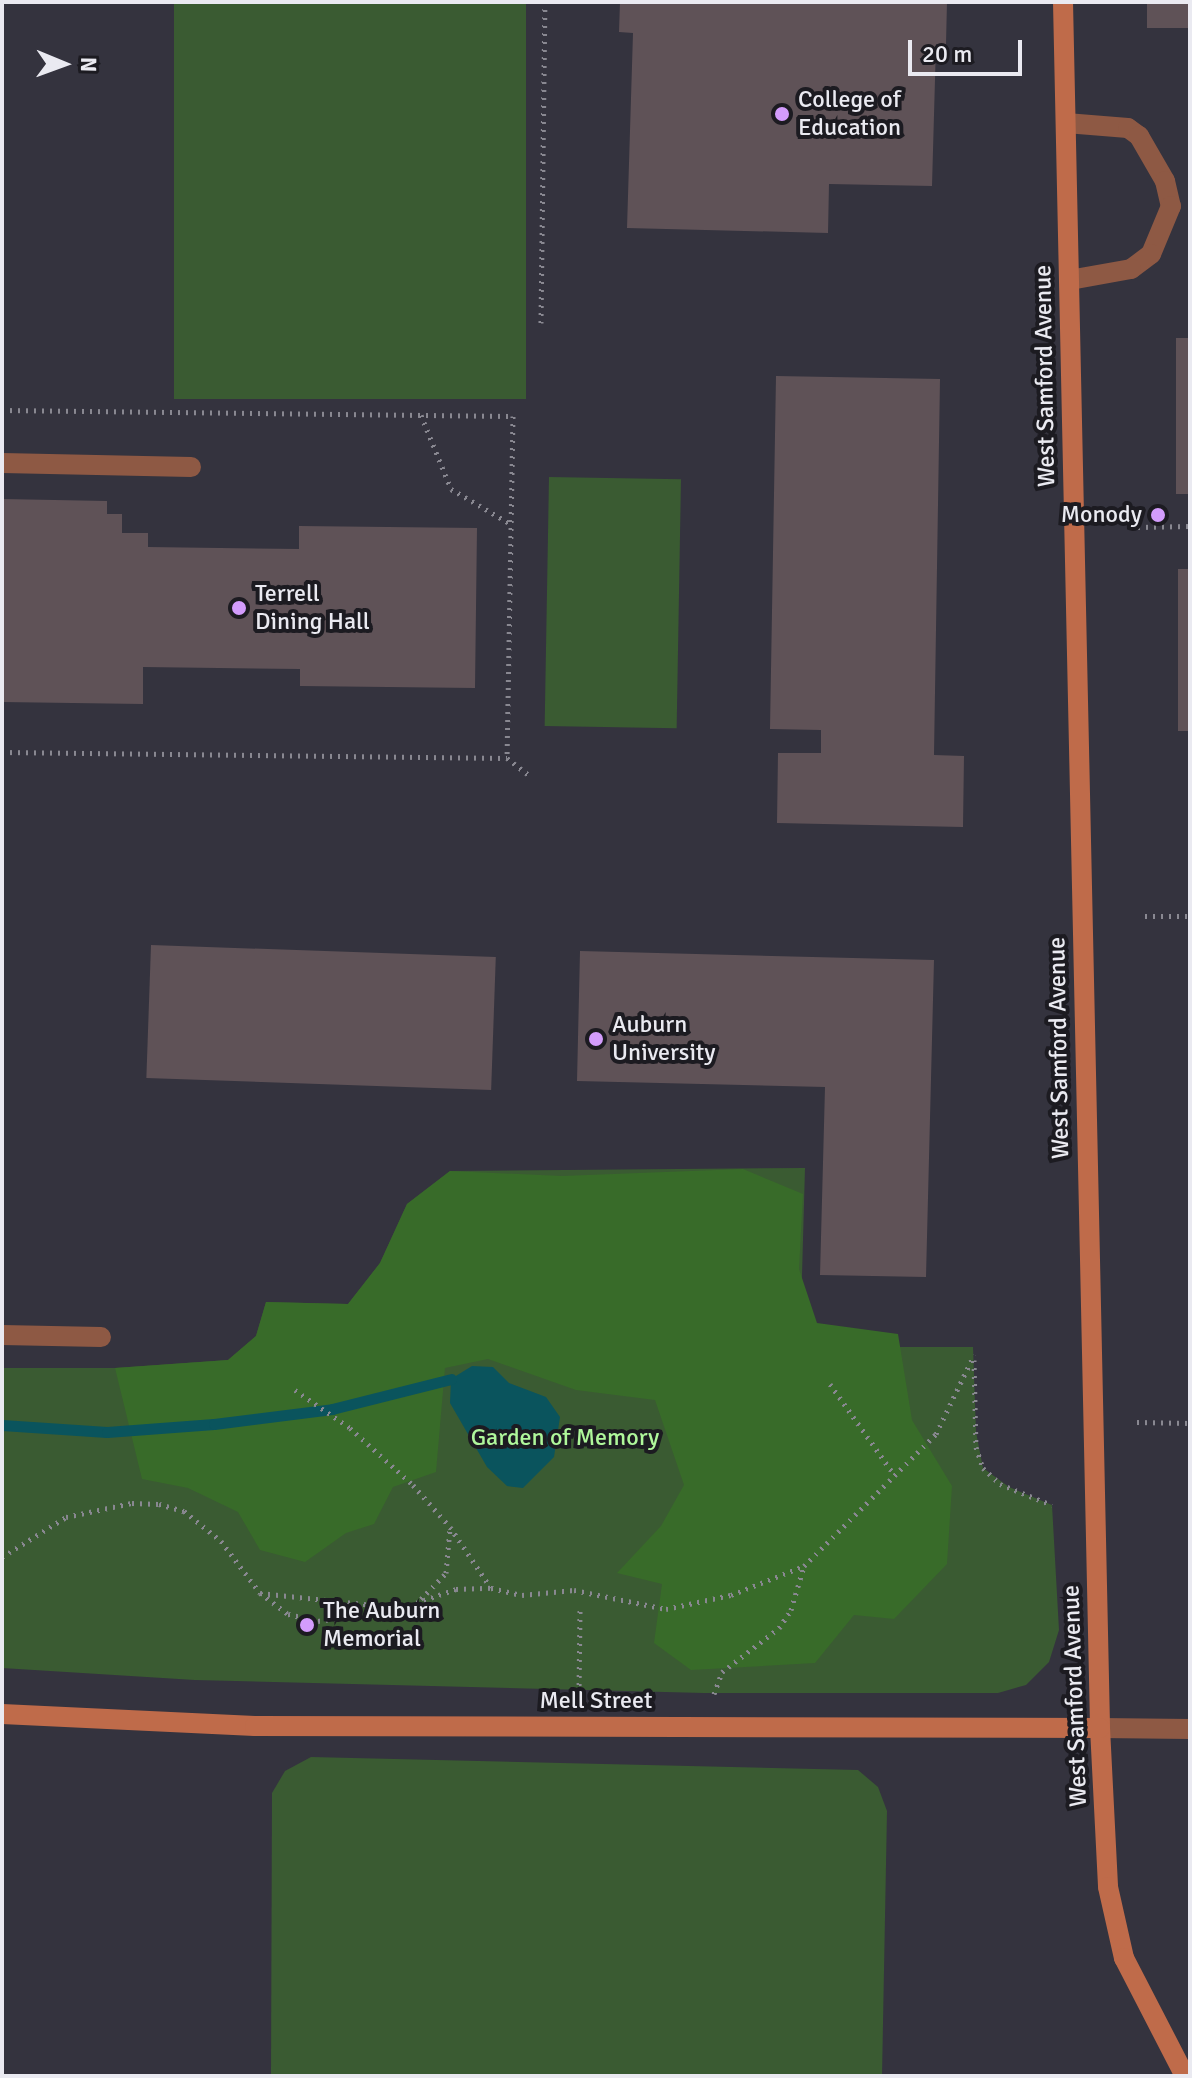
<!DOCTYPE html>
<html>
<head>
<meta charset="utf-8">
<style>
  body { margin:0 }
  #map { position:relative; width:1192px; height:2078px; overflow:hidden; background:#34333e; font-family:Signika,sans-serif }
  div>[style] { position:absolute }
  .green>* { inset:0; background:#3a5b32; transform-origin:0 0 }
  .forest>* { inset:0; background:#386b29 }
  .water>* { inset:0; background:#0a545d }
  .stream>* { height:11px; margin:-5.5px; padding:0 5.5px; transform-origin:5.5px; border-radius:5.5px; background:#0a545d }
  .building>* { inset:0; background:#5f5257; transform-origin:0 0 }
  .path>* { height:5px; margin-top:-2.5px; transform-origin:0; background:repeating-linear-gradient(90deg,#898891 0 2px,transparent 0 8px) }
  .lane>* { height:20px; margin:-10px; padding:0 10px; transform-origin:10px; border-radius:10px; background:#8e5944 }
  .street>* { height:20px; margin:-10px; padding:0 10px; transform-origin:10px; border-radius:10px; background:#8e5944 }
  .secondary>* { height:20px; margin:-10px; padding:0 10px; transform-origin:10px; border-radius:10px; background:#bf6b4a }
  .dots>* { width:22px; height:22px; translate:-50% -50%; box-sizing:border-box; border:4px solid #1c1b21; border-radius:50% }
  span { translate:-50% -50%; white-space:nowrap; text-align:center; line-height:1.15; -webkit-text-stroke:8px #1c1b21; paint-order:stroke }
  .poi-label { font-size:24px; color:#eaeaf1 }
  .left { translate:0 -50%; text-align:left }
  .right { translate:-100% -50%; text-align:right }
  .street-label { font-size:24px; color:#eaeaf1 }
  .park-label { font-size:24px; color:#aff79b }
  .frame { position:absolute; inset:0; border:4px solid #eaeaf1; pointer-events:none }
  .north { position:absolute; left:24px; top:24px; width:80px; height:80px; -webkit-text-stroke:6px #1c1b21; paint-order:stroke; rotate:91deg; font-size:22px; font-weight:700; line-height:32px; text-align:center; color:#eaeaf1 }
  .north::after { content:''; display:block; margin:auto; width:28px; height:36px; background:#eaeaf1; clip-path:polygon(50% 0,100% 100%,50% 72%,0 100%) }
  .scale { position:absolute; left:908px; top:40px; width:114px; height:36px; box-sizing:border-box; border:4px solid #eaeaf1; border-top:0; padding-left:10px; font-size:24px; line-height:28px; white-space:nowrap; color:#eaeaf1; -webkit-text-stroke:6px #1c1b21; paint-order:stroke }
</style>
</head>
<body>
<div id="map">
  <div class="green">
    <div style="left:174px;top:2px;width:352px;height:397px"></div>
    <div style="left:549px;top:477px;width:132px;height:249px;rotate:1deg"></div>
    <div style="clip-path:polygon(805px 1168px,800px 1347px,973px 1347px,976px 1432px,983px 1468px,1009px 1487px,1052px 1505px,1059px 1630px,1049px 1662px,1026px 1685px,998px 1693px,704px 1693px,195px 1680px,2px 1668px,2px 1368px,115px 1368px,228px 1360px,256px 1336px,266px 1302px,348px 1304px,380px 1263px,407px 1204px,450px 1171px)"></div>
    <div style="clip-path:polygon(311px 1757px,858px 1770px,878px 1787px,887px 1811px,882px 2076px,271px 2076px,272px 1793px,285px 1771px)"></div>
  </div>
  <div class="forest">
    <div style="clip-path:polygon(743px 1169px,803px 1194px,799px 1269px,817px 1323px,898px 1334px,912px 1420px,952px 1486px,947px 1564px,894px 1619px,854px 1615px,815px 1663px,691px 1670px,654px 1643px,662px 1584px,617px 1573px,661px 1526px,684px 1485px,655px 1400px,576px 1390px,488px 1359px,445px 1368px,436px 1472px,393px 1487px,374px 1524px,346px 1533px,305px 1562px,260px 1550px,238px 1512px,188px 1488px,142px 1479px,115px 1368px,228px 1360px,256px 1336px,266px 1302px,348px 1304px,380px 1263px,407px 1204px,450px 1171px,562px 1176px)"></div>
  </div>
  <div class="water">
    <div style="clip-path:polygon(472px 1366px,493px 1367px,509px 1383px,546px 1397px,560px 1417px,554px 1457px,523px 1488px,507px 1486px,487px 1467px,450px 1403px,451px 1379px)"></div>
  </div>
  <div class="stream">
    <div style="left:2px;top:1425px;width:105px;rotate:3.8deg"></div>
    <div style="left:107px;top:1432px;width:107px;rotate:-4.3deg"></div>
    <div style="left:214px;top:1424px;width:119px;rotate:-7.2deg"></div>
    <div style="left:332px;top:1409px;width:123px;rotate:-14.1deg"></div>
  </div>
  <div class="building">
    <div style="clip-path:polygon(620px 2px,947px 2px,946px 44px,936px 44px,932px 186px,829px 184px,828px 233px,627px 228px,633px 33px,619px 32px)"></div>
    <div style="left:1147px;top:2px;width:43px;height:26px"></div>
    <div style="left:1190px;top:338px;width:156px;height:14px;rotate:90deg"></div>
    <div style="clip-path:polygon(776px 376px,940px 379px,934px 755px,964px 756px,963px 827px,777px 823px,778px 753px,821px 753px,821px 730px,770px 729px)"></div>
    <div style="clip-path:polygon(2px 499px,107px 501px,107px 514px,122px 514px,122px 533px,148px 533px,148px 547px,299px 549px,299px 526px,477px 528px,475px 688px,300px 686px,300px 669px,143px 667px,143px 704px,2px 702px)"></div>
    <div style="left:1178px;top:569px;width:12px;height:162px"></div>
    <div style="left:151px;top:945px;width:345px;height:133px;rotate:2deg"></div>
    <div style="clip-path:polygon(580px 951px,934px 960px,926px 1277px,820px 1275px,825px 1087px,577px 1081px)"></div>
  </div>
  <div class="path">
    <div style="left:541px;top:323px;width:321px;rotate:-89.3deg"></div>
    <div style="left:2px;top:410px;width:511px;rotate:0.67deg"></div>
    <div style="left:513px;top:416px;width:342px;rotate:91deg"></div>
    <div style="left:507px;top:758px;width:28px;rotate:38deg"></div>
    <div style="left:421px;top:415px;width:80px;rotate:67.9deg"></div>
    <div style="left:451px;top:489px;width:69px;rotate:30.3deg"></div>
    <div style="left:1138px;top:527px;width:52px;rotate:-1.1deg"></div>
    <div style="left:2px;top:752px;width:505px;rotate:0.68deg"></div>
    <div style="left:1145px;top:916px;width:45px"></div>
    <div style="left:974px;top:1360px;width:87px;rotate:88.7deg"></div>
    <div style="left:976px;top:1447px;width:22px;rotate:72deg"></div>
    <div style="left:983px;top:1468px;width:23px;rotate:43deg"></div>
    <div style="left:1000px;top:1484px;width:56px;rotate:22deg"></div>
    <div style="left:830px;top:1384px;width:109px;rotate:54.7deg"></div>
    <div style="left:295px;top:1390px;width:67px;rotate:34.6deg"></div>
    <div style="left:350px;top:1428px;width:85px;rotate:42.1deg"></div>
    <div style="left:413px;top:1485px;width:56px;rotate:48.6deg"></div>
    <div style="left:450px;top:1527px;width:73px;rotate:56.1deg"></div>
    <div style="left:1137px;top:1422px;width:53px;rotate:1.1deg"></div>
    <div style="left:2px;top:1557px;width:75px;rotate:-32deg"></div>
    <div style="left:66px;top:1517px;width:67px;rotate:-12deg"></div>
    <div style="left:132px;top:1503px;width:27px;rotate:2deg"></div>
    <div style="left:159px;top:1504px;width:26px;rotate:16deg"></div>
    <div style="left:184px;top:1511px;width:48px;rotate:39deg"></div>
    <div style="left:221px;top:1541px;width:65px;rotate:53.1deg"></div>
    <div style="left:260px;top:1593px;width:35px;rotate:37deg"></div>
    <div style="left:288px;top:1614px;width:31px;rotate:13deg"></div>
    <div style="left:318px;top:1621px;width:18px;rotate:-9deg"></div>
    <div style="left:336px;top:1618px;width:31px;rotate:-31deg"></div>
    <div style="left:260px;top:1593px;width:142px;rotate:6.1deg"></div>
    <div style="left:401px;top:1608px;width:58px;rotate:-19.1deg"></div>
    <div style="left:456px;top:1589px;width:35px;rotate:-2deg"></div>
    <div style="left:491px;top:1588px;width:32px;rotate:13deg"></div>
    <div style="left:522px;top:1595px;width:52px;rotate:-5.5deg"></div>
    <div style="left:574px;top:1590px;width:94px;rotate:11.7deg"></div>
    <div style="left:666px;top:1609px;width:66px;rotate:-12.2deg"></div>
    <div style="left:731px;top:1595px;width:79px;rotate:-21.7deg"></div>
    <div style="left:421px;top:1599px;width:36px;rotate:-46deg"></div>
    <div style="left:446px;top:1573px;width:45px;rotate:-84.9deg"></div>
    <div style="left:579px;top:1693px;width:86px;rotate:-89.3deg"></div>
    <div style="left:714px;top:1694px;width:23px;rotate:-70deg"></div>
    <div style="left:722px;top:1672px;width:72px;rotate:-37.7deg"></div>
    <div style="left:779px;top:1628px;width:22px;rotate:-56deg"></div>
    <div style="left:791px;top:1610px;width:46px;rotate:-73.5deg"></div>
    <div style="left:804px;top:1566px;width:187px;rotate:-45deg"></div>
    <div style="left:936px;top:1434px;width:88px;rotate:-64.3deg"></div>
  </div>
  <div class="lane">
    <div style="left:1066px;top:123px;width:62px;rotate:4.6deg"></div>
    <div style="left:1128px;top:128px;width:14px;rotate:36deg"></div>
    <div style="left:1139px;top:136px;width:52px;rotate:60deg"></div>
    <div style="left:1165px;top:181px;width:26px;rotate:77deg"></div>
    <div style="left:1171px;top:206px;width:52px;rotate:112.6deg"></div>
    <div style="left:1151px;top:254px;width:25px;rotate:143deg"></div>
    <div style="left:1131px;top:269px;width:63px;rotate:169.9deg"></div>
    <div style="left:2px;top:463px;width:189px;rotate:1.2deg"></div>
    <div style="left:2px;top:1335px;width:99px;rotate:1.2deg"></div>
  </div>
  <div class="street">
    <div style="left:1100px;top:1728px;width:90px;rotate:0.6deg"></div>
  </div>
  <div class="secondary">
    <div style="left:1063px;top:2px;width:1726px;rotate:88.77deg"></div>
    <div style="left:1100px;top:1728px;width:159px;rotate:87.1deg"></div>
    <div style="left:1108px;top:1887px;width:73px;rotate:77.3deg"></div>
    <div style="left:1124px;top:1958px;width:133px;rotate:62.7deg"></div>
    <div style="left:2px;top:1714px;width:253px;rotate:2.7deg"></div>
    <div style="left:255px;top:1726px;width:845px;rotate:0.14deg"></div>
  </div>
  <div class="dots">
    <div style="left:782px;top:114px;background:#d39cfc"></div>
    <div style="left:1158px;top:515px;background:#d39cfc"></div>
    <div style="left:239px;top:608px;background:#d39cfc"></div>
    <div style="left:596px;top:1039px;background:#d39cfc"></div>
    <div style="left:307px;top:1625px;background:#d39cfc"></div>
  </div>
  <div class="poi-label">
    <span class="left" style="left:798px;top:114px">College of<br>Education</span>
    <span class="right" style="left:1142px;top:515px">Monody</span>
    <span class="left" style="left:255px;top:608px">Terrell<br>Dining Hall</span>
    <span class="left" style="left:612px;top:1039px">Auburn<br>University</span>
    <span class="left" style="left:323px;top:1625px">The Auburn<br>Memorial</span>
  </div>
  <div class="street-label">
    <span style="left:1045px;top:376px;rotate:-91deg">West Samford Avenue</span>
    <span style="left:1059px;top:1048px;rotate:-91deg">West Samford Avenue</span>
    <span style="left:1075px;top:1696px;rotate:-92deg">West Samford Avenue</span>
    <span style="left:596px;top:1701px">Mell Street</span>
  </div>
  <div class="park-label">
    <span style="left:565px;top:1438px">Garden of Memory</span>
  </div>
  <div class="frame"></div>
  <div class="north">N</div>
  <div class="scale">20 m</div>
</div>
</body>
</html>
